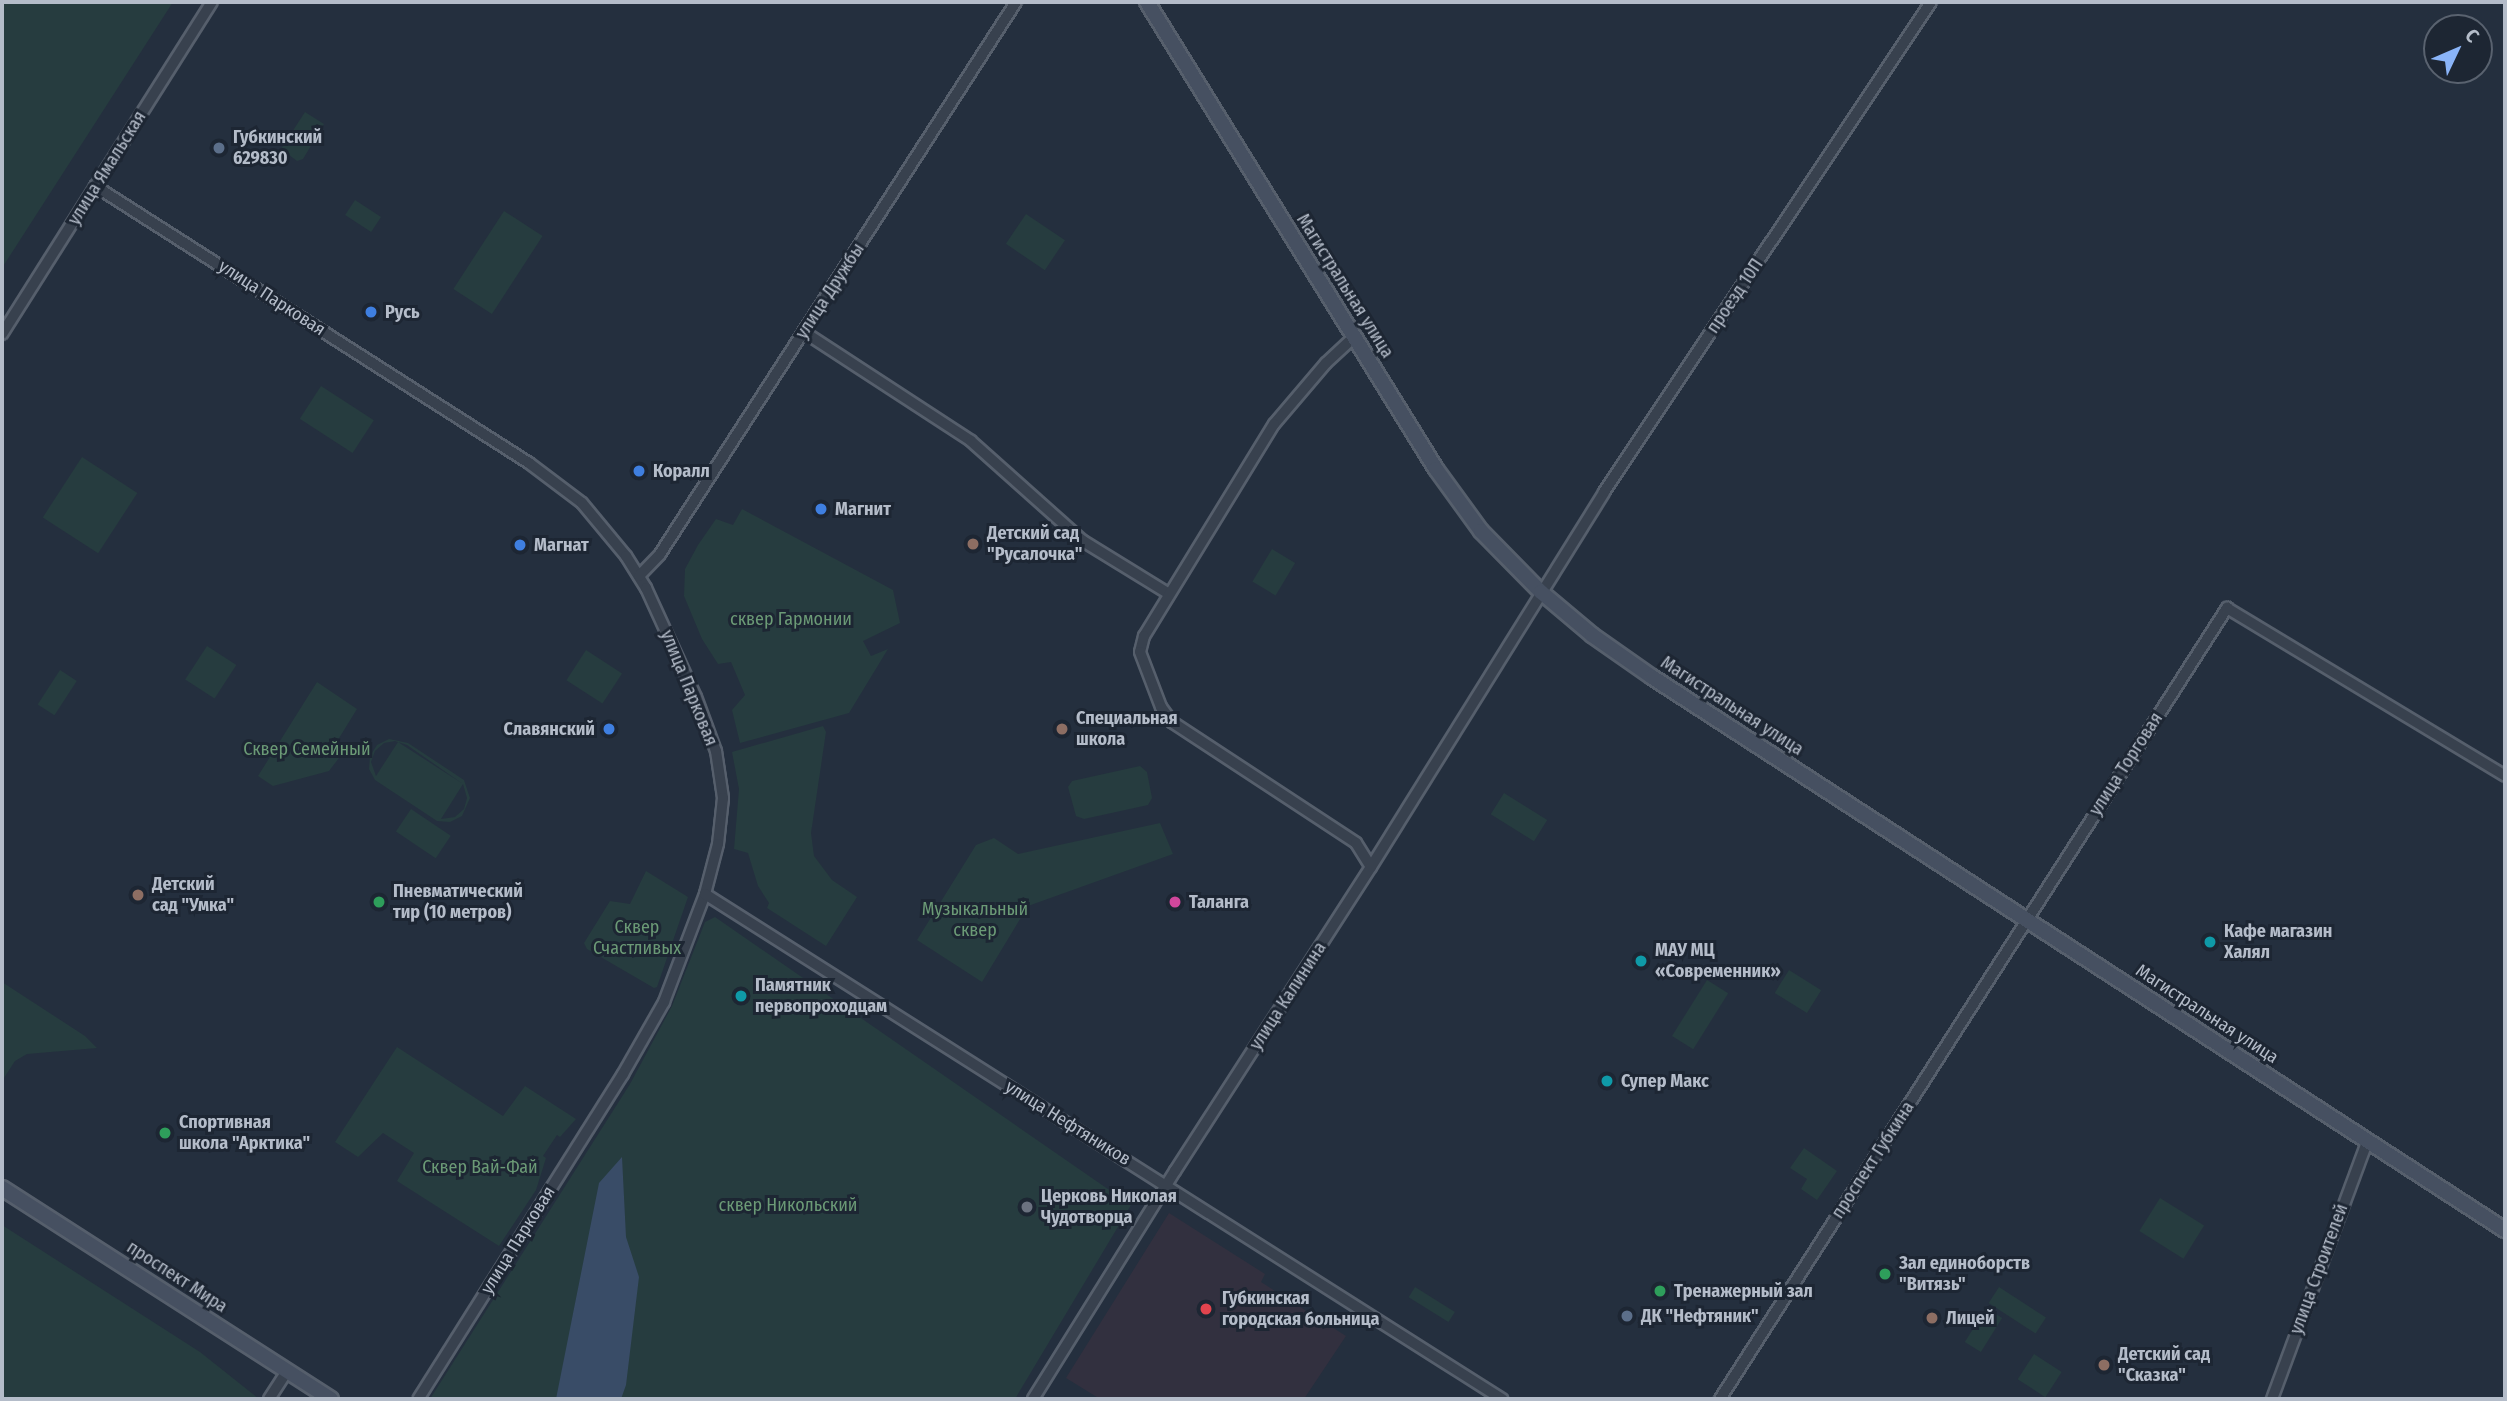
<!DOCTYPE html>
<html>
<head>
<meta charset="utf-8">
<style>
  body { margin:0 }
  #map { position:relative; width:2507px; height:1401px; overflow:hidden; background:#242f3e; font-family:"Fira Sans Condensed",sans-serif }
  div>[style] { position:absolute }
  .medical>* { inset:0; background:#32303f }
  .green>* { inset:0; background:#263c3f; transform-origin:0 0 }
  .water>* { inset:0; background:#394c67 }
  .roads { filter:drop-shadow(2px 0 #565f6c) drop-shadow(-2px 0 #565f6c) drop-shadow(0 2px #565f6c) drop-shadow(0 -2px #565f6c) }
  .minor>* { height:10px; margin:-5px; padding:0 5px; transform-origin:5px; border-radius:5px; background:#38414e }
  .secondary>* { height:14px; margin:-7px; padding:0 7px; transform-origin:7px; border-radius:7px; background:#465061 }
  .dots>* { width:19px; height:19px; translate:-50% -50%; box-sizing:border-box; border:4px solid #1d2633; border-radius:50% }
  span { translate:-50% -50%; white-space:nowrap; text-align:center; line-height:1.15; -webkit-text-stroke:6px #1d2633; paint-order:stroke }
  .poi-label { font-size:18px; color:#b4bcc9; font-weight:700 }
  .left { translate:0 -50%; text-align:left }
  .right { translate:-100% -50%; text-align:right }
  .street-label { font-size:18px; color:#b4bcc9 }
  .park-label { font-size:18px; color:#6b9a76 }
  .frame { position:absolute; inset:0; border:4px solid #b4bcc9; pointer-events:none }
  .north { position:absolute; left:2423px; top:14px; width:70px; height:70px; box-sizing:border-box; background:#1d2633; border:2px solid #59626f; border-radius:50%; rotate:46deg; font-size:19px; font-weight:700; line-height:28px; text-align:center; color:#b4bcc9 }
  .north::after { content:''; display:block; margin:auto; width:24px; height:32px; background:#8ab4f8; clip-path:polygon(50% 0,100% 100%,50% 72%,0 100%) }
</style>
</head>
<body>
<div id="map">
  <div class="medical">
    <div style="clip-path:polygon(1169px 1213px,1265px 1274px,1261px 1282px,1346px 1336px,1304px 1399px,1100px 1399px,1066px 1378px)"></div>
  </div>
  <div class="green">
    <div style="clip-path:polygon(2px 2px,173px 2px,2px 268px)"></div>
    <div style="clip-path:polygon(305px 112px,324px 124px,303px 159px,297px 161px,281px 149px)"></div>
    <div style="left:355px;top:200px;width:31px;height:18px;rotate:33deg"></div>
    <div style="left:504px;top:211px;width:46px;height:93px;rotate:33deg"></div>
    <div style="left:1026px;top:214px;width:47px;height:36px;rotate:34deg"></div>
    <div style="left:321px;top:386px;width:63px;height:39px;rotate:33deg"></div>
    <div style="left:82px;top:457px;width:66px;height:72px;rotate:33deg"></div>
    <div style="clip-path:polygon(742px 509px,893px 590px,900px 623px,863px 641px,871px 656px,888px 649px,849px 713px,740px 743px,732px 710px,745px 695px,731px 662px,718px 664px,702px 639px,684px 596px,685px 569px,698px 545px,716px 519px,733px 525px)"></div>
    <div style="left:1272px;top:549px;width:27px;height:38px;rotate:31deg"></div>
    <div style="left:207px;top:646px;width:35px;height:40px;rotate:33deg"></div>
    <div style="left:586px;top:650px;width:43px;height:36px;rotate:33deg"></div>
    <div style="left:60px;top:670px;width:20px;height:41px;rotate:33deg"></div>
    <div style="clip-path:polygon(317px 682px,357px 709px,333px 748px,339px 758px,329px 771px,273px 786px,258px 776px)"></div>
    <div style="clip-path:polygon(823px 726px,826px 732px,811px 833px,814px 856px,832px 880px,857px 897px,826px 946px,767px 908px,769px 903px,758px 886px,748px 853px,734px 849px,739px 789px,732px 752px)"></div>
    <div style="clip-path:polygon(evenodd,389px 739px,408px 743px,464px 780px,470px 798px,462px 816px,450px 822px,437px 821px,375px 780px,369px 769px,370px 756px,377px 745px,389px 739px,395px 741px,407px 745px,463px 784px,398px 742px,376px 776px,371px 762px,375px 751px,384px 743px,395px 741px,389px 739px,463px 784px,467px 798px,464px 809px,455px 817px,441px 819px,463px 784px)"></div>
    <div style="clip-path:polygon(1140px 766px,1147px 772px,1152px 798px,1148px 805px,1084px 819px,1076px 816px,1068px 787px,1072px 781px)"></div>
    <div style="left:1504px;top:793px;width:51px;height:25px;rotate:32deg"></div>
    <div style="left:411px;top:809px;width:48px;height:27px;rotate:34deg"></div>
    <div style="clip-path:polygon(1160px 823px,1173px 854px,1028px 906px,982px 982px,917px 940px,976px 845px,994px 838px,1018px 854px)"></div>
    <div style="clip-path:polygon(646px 871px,688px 897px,657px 987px,654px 988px,587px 949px,584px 943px,610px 901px,630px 904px)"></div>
    <div style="clip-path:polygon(715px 917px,1131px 1205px,1015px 1399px,430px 1399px,630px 1084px,672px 1006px,705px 922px)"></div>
    <div style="left:1789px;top:970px;width:38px;height:27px;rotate:32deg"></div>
    <div style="left:1707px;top:980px;width:25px;height:66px;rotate:32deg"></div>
    <div style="clip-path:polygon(2px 982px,85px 1036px,97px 1048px,27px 1054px,15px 1061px,2px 1081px)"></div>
    <div style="clip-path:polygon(397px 1047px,503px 1116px,525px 1086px,576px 1119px,560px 1137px,557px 1135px,543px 1156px,546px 1158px,536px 1190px,499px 1246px,397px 1181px,414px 1153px,383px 1133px,358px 1157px,335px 1142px)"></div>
    <div style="clip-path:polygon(1804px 1148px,1837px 1171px,1817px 1200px,1801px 1189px,1807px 1179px,1790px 1168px)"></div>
    <div style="left:2160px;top:1198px;width:52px;height:39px;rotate:32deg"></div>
    <div style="clip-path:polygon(2px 1225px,200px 1352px,259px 1399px,2px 1399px)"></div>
    <div style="left:1415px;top:1287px;width:47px;height:12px;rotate:32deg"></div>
    <div style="left:1999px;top:1287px;width:56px;height:19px;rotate:33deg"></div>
    <div style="left:1986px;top:1308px;width:19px;height:40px;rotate:32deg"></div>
    <div style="left:2034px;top:1354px;width:33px;height:30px;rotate:33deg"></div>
  </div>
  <div class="water">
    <div style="clip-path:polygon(622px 1157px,626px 1237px,639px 1277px,626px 1385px,621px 1399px,556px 1399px,599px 1183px)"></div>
  </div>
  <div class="roads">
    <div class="minor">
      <div style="left:95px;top:186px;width:515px;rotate:32.55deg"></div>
      <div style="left:529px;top:463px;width:66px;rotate:37deg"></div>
      <div style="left:582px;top:503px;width:69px;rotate:50.3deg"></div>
      <div style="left:626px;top:556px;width:38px;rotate:58deg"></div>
      <div style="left:646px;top:588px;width:120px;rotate:65.4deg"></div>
      <div style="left:696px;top:697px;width:58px;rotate:69.7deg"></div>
      <div style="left:716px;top:751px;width:48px;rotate:81.5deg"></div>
      <div style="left:723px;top:798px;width:46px;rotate:96.2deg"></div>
      <div style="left:718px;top:844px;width:52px;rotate:104.6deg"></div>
      <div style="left:705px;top:894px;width:116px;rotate:110.8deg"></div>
      <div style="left:664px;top:1002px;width:83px;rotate:119.7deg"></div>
      <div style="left:623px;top:1074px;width:384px;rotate:122.2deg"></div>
      <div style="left:804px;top:332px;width:199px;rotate:33.1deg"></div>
      <div style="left:971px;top:441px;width:150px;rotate:41.8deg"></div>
      <div style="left:1083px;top:541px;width:101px;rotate:31.6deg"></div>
      <div style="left:2px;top:334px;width:393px;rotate:-57.7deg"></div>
      <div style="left:1354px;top:337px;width:38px;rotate:137deg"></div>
      <div style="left:1326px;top:363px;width:80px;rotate:130.4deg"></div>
      <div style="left:1274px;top:424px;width:249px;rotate:121.5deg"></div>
      <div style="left:1144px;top:636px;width:16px;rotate:104deg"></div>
      <div style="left:1140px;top:652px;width:59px;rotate:69.1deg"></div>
      <div style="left:1161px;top:707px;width:19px;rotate:54deg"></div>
      <div style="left:1172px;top:722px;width:220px;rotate:33.3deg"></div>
      <div style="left:1356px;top:843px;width:28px;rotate:58deg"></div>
      <div style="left:639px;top:576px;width:30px;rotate:-46deg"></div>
      <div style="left:660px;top:554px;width:657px;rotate:-57.18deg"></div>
      <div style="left:705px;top:894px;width:944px;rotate:32.36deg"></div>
      <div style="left:269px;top:1399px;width:33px;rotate:-57deg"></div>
      <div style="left:1033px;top:1399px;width:269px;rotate:-58.1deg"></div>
      <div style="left:1175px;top:1171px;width:362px;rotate:-57.2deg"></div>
      <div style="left:1371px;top:867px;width:441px;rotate:-58.1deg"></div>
      <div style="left:1604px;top:492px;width:589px;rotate:-56.28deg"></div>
      <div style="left:1720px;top:1399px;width:940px;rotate:-57.34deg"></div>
      <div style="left:2227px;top:608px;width:325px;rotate:31.1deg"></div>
      <div style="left:2272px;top:1399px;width:276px;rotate:-69.7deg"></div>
    </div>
    <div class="secondary">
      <div style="left:1147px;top:2px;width:549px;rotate:58.25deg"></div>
      <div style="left:1436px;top:469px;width:77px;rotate:54deg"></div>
      <div style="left:1481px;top:531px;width:86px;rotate:45.5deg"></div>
      <div style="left:1541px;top:592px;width:67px;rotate:40.1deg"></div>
      <div style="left:1592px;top:635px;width:73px;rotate:35deg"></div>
      <div style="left:1652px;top:677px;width:1017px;rotate:32.96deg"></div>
      <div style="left:2px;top:1188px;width:391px;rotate:32.7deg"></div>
    </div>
  </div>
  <div class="dots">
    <div style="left:219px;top:148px;background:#5c6f8a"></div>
    <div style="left:371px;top:312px;background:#3f7fe0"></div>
    <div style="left:639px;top:471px;background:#3f7fe0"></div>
    <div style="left:821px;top:509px;background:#3f7fe0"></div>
    <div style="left:973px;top:544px;background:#8d6e63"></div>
    <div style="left:520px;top:545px;background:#3f7fe0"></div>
    <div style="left:609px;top:729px;background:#3f7fe0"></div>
    <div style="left:1062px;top:729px;background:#8d6e63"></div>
    <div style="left:138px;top:895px;background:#8d6e63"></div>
    <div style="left:379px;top:902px;background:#2e9e5b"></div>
    <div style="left:1175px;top:902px;background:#d1479c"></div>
    <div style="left:2210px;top:942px;background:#0f9aa8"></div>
    <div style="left:1641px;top:961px;background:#0f9aa8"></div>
    <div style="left:741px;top:996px;background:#0f9aa8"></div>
    <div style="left:1607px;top:1081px;background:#0f9aa8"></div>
    <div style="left:165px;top:1133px;background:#2e9e5b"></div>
    <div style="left:1027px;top:1207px;background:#6b7280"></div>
    <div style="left:1885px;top:1274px;background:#2e9e5b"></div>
    <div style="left:1660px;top:1291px;background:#2e9e5b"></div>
    <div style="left:1206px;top:1309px;background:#e0444e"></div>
    <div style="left:1627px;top:1316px;background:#5c6f8a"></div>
    <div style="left:1932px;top:1318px;background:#8d6e63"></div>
    <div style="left:2104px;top:1365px;background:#8d6e63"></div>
  </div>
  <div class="poi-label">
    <span class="left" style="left:233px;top:148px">Губкинский<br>629830</span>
    <span class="left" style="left:385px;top:312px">Русь</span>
    <span class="left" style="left:653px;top:471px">Коралл</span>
    <span class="left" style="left:835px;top:509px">Магнит</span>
    <span class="left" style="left:987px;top:544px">Детский сад<br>"Русалочка"</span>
    <span class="left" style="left:534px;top:545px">Магнат</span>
    <span class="left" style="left:1076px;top:729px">Специальная<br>школа</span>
    <span class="right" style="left:595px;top:729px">Славянский</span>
    <span class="left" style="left:152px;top:895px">Детский<br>сад "Умка"</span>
    <span class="left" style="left:393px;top:902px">Пневматический<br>тир (10 метров)</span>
    <span class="left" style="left:1189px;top:902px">Таланга</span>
    <span class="left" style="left:2224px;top:942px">Кафе магазин<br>Халял</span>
    <span class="left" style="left:1655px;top:961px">МАУ МЦ<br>«Современник»</span>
    <span class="left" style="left:755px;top:996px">Памятник<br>первопроходцам</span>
    <span class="left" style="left:1621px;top:1081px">Супер Макс</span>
    <span class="left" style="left:179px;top:1133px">Спортивная<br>школа "Арктика"</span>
    <span class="left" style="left:1041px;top:1207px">Церковь Николая<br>Чудотворца</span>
    <span class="left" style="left:1899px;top:1274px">Зал единоборств<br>"Витязь"</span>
    <span class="left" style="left:1674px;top:1291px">Тренажерный зал</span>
    <span class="left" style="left:1222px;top:1309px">Губкинская<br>городская больница</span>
    <span class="left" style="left:1641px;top:1316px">ДК "Нефтяник"</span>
    <span class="left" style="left:1946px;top:1318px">Лицей</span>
    <span class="left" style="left:2118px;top:1365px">Детский сад<br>"Сказка"</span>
  </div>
  <div class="street-label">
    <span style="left:107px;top:168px;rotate:-58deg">улица Ямальская</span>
    <span style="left:1345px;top:286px;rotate:58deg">Магистральная улица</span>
    <span style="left:830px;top:291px;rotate:-57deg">улица Дружбы</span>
    <span style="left:1735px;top:296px;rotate:-56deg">проезд 10П</span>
    <span style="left:272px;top:298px;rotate:33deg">улица Парковая</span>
    <span style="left:689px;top:688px;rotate:68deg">улица Парковая</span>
    <span style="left:1732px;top:706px;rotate:33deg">Магистральная улица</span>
    <span style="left:2126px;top:764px;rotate:-57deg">улица Торговая</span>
    <span style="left:1288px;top:996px;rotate:-57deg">улица Калинина</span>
    <span style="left:2207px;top:1014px;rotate:33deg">Магистральная улица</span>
    <span style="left:1068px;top:1123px;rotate:32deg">улица Нефтяников</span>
    <span style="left:1873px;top:1160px;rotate:-57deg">проспект Губкина</span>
    <span style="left:518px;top:1240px;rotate:-58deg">улица Парковая</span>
    <span style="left:2319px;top:1269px;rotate:-70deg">улица Строителей</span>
    <span style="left:177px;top:1277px;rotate:33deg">проспект Мира</span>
  </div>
  <div class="park-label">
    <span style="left:791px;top:619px">сквер Гармонии</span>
    <span style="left:307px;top:749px">Сквер Семейный</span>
    <span style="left:975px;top:920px">Музыкальный<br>сквер</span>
    <span style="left:637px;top:938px">Сквер<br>Счастливых</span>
    <span style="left:480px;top:1167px">Сквер Вай-Фай</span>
    <span style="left:788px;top:1205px">сквер Никольский</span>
  </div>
  <div class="frame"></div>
  <div class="north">С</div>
</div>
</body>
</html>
